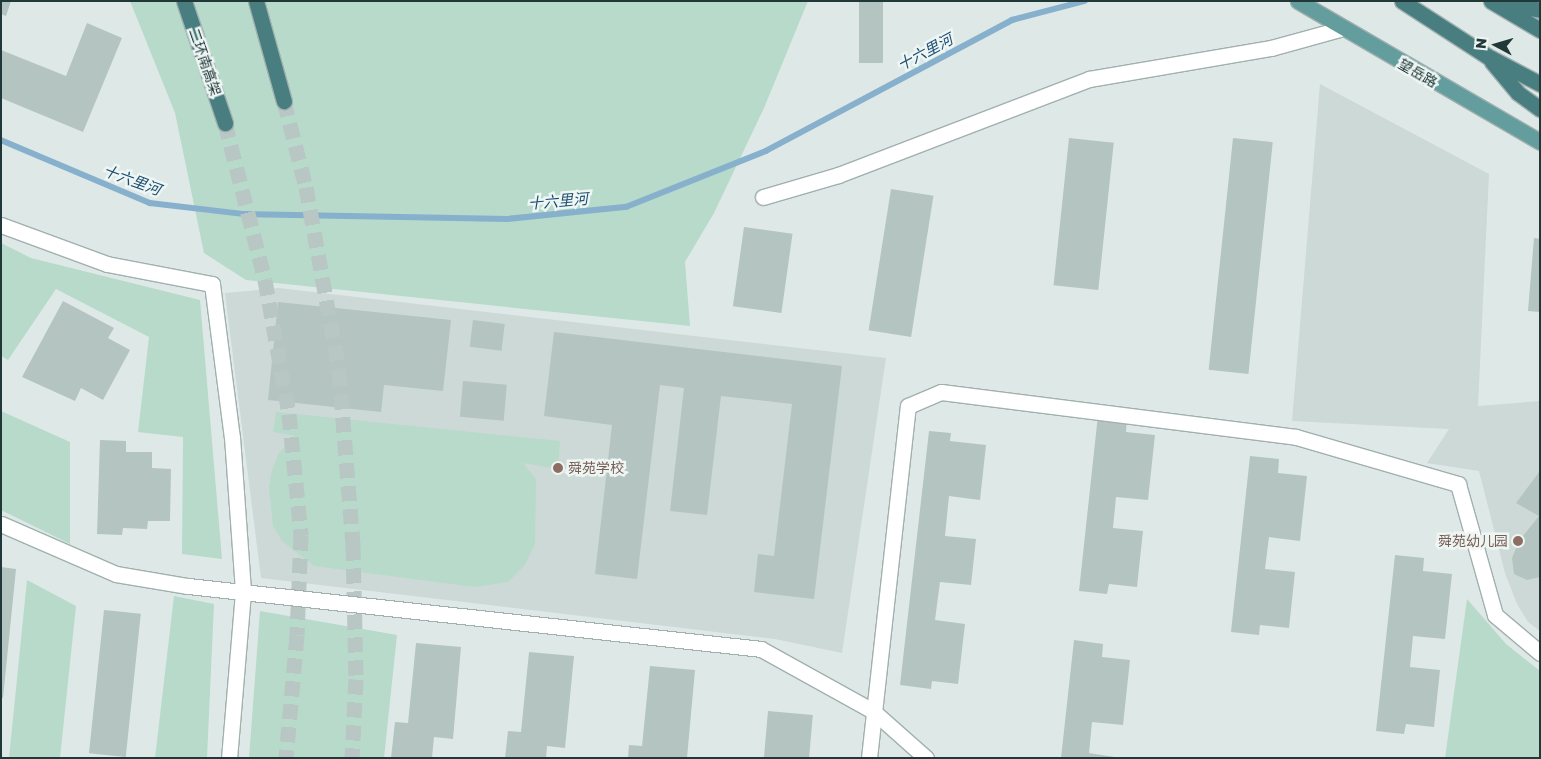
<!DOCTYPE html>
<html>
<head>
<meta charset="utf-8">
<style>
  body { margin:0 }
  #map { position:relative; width:1541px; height:759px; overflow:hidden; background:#dee9e7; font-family:"Golos Text","Noto Sans SC",sans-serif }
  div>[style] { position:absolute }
  .built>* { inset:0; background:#cdd9d6 }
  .green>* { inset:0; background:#b7daca }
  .stream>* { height:5.5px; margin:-2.75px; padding:0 2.75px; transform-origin:2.75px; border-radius:2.75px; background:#87b0cd }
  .building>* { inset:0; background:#b4c4c1; transform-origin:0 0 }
  .trunk-tunnel>* { height:15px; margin-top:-7.5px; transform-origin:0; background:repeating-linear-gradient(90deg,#b8c6c4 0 15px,transparent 0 23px) }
  .roads { filter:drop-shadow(1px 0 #a1b0af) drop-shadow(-1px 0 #a1b0af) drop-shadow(0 1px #a1b0af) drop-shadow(0 -1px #a1b0af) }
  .minor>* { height:15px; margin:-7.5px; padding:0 7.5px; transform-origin:7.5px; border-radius:7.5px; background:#fff }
  .primary>* { height:15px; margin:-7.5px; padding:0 7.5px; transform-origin:7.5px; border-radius:7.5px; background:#649d9d }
  .trunk>* { height:15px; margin:-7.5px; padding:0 7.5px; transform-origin:7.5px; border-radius:7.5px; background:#487e80 }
  .dots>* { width:14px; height:14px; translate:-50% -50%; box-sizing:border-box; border:2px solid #eef6f4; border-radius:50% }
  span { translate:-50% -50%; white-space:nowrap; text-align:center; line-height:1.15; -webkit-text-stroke:5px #eef6f4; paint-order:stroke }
  .street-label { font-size:14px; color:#203838 }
  .education-label { font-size:14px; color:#785e54 }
  .left { translate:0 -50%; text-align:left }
  .right { translate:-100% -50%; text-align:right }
  .water-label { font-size:15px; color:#1d4d71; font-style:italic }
  .frame { position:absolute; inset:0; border:2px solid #203838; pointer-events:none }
  .north { position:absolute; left:1471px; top:20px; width:50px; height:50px; -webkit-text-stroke:4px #eef6f4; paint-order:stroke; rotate:276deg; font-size:14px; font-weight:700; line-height:20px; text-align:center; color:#203838 }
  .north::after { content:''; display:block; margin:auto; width:18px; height:22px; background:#203838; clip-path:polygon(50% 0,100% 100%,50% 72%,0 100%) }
</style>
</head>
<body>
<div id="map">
  <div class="built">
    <div style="clip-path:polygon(1320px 84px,1489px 174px,1478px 406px,1540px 401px,1540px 631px,1528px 622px,1517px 604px,1505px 573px,1479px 471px,1427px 463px,1449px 429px,1292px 421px)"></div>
    <div style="clip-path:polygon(279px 288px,886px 358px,842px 653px,775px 639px,261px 578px,225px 293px)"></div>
  </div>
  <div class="green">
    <div style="clip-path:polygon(130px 1px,808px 1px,764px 108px,714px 213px,685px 262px,690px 326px,246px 280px,204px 253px,175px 113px)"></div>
    <div style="clip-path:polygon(1px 243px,31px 258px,200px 300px,222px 559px,182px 554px,183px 437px,138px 432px,149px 337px,56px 289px,8px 360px,1px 356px)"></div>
    <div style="clip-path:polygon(1px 411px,70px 442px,70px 544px,1px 510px)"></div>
    <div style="clip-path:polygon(276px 412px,560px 441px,558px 469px,523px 463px,536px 479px,535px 543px,525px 565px,508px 582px,475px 587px,314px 566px,282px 541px,273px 526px,269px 488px,272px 470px,279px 453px,295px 436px,273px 432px)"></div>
    <div style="clip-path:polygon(27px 580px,76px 606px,60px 758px,9px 758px)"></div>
    <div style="clip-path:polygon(174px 596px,214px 604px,207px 758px,155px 758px)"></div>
    <div style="clip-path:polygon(1467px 599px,1506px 644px,1540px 671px,1540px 758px,1445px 758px)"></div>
    <div style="clip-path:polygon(260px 611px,397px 635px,384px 758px,249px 758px)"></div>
  </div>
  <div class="stream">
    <div style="left:1px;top:140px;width:162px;rotate:22.9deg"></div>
    <div style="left:150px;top:203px;width:95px;rotate:6.7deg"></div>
    <div style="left:244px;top:214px;width:263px;rotate:1.1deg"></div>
    <div style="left:507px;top:219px;width:120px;rotate:-5.8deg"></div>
    <div style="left:626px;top:207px;width:151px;rotate:-21.8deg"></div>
    <div style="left:766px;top:151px;width:279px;rotate:-28deg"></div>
    <div style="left:1012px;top:20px;width:75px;rotate:-14.6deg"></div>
  </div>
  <div class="building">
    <div style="clip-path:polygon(1px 1px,11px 1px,6px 16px,1px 14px)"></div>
    <div style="left:859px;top:1px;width:24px;height:62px"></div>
    <div style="clip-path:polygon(87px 23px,122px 38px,83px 132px,1px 98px,1px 50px,66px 76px)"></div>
    <div style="left:1069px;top:138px;width:45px;height:148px;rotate:6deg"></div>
    <div style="left:1233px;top:138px;width:40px;height:233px;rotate:6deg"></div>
    <div style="left:891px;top:189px;width:43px;height:143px;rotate:9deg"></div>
    <div style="left:744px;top:227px;width:49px;height:80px;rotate:8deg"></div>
    <div style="clip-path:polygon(1534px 238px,1540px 239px,1540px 312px,1528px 311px)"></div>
    <div style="clip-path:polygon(63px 301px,114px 328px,108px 338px,130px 350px,103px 400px,81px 388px,75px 401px,22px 377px)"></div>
    <div style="clip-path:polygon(278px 302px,451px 320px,443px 391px,384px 385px,381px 412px,268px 400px)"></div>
    <div style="left:473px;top:320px;width:32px;height:27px;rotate:7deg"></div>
    <div style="clip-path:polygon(554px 332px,842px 366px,814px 599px,754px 592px,758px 554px,774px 556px,792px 404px,721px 396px,707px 515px,670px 511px,684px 388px,660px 385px,637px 579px,595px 574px,612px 425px,544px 416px)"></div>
    <div style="left:463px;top:381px;width:44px;height:36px;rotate:5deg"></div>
    <div style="clip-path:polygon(1098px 415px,1127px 419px,1126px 432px,1155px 435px,1148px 500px,1116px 497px,1113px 528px,1143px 531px,1137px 587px,1109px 584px,1107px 594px,1079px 591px)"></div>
    <div style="clip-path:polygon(929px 431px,951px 433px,950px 441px,986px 445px,980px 500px,949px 496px,945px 536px,976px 539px,971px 585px,940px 582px,935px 620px,965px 624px,958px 684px,932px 681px,931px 689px,900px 685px)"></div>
    <div style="clip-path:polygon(100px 440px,126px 441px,126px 452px,152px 452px,152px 468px,171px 469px,170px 521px,148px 521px,147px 529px,123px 528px,122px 535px,97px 534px)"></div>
    <div style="clip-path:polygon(1250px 456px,1279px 459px,1278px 473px,1307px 476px,1300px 541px,1269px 537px,1265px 569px,1295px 572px,1289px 628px,1260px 625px,1259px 635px,1231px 632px)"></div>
    <div style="clip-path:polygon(1540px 471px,1540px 577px,1527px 580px,1514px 574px,1512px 558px,1519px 541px,1539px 516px,1516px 503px)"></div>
    <div style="clip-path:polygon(1395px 555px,1424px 558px,1423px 571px,1452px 574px,1445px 639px,1413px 636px,1410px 667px,1440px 670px,1434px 727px,1406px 724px,1404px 734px,1376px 731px)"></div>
    <div style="clip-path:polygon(1px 567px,16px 569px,3px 698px,1px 698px)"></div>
    <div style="left:104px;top:610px;width:37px;height:144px;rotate:6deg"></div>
    <div style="clip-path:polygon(1074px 640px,1103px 644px,1102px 657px,1130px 660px,1123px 725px,1092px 722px,1089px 753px,1121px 758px,1061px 758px)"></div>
    <div style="clip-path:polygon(416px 643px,461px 647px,453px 739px,434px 737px,432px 758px,391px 758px,395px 722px,408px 723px)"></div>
    <div style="clip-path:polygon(529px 652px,574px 656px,565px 748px,547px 746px,546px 758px,505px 758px,508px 731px,521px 732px)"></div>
    <div style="clip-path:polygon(650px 666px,695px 670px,687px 758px,628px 758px,629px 745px,642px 746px)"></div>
    <div style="left:768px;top:711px;width:45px;height:47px;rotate:5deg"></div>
  </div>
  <div class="trunk-tunnel">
    <div style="left:284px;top:101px;width:89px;rotate:75.7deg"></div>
    <div style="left:306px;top:187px;width:187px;rotate:79.8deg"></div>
    <div style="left:339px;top:371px;width:175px;rotate:85.4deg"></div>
    <div style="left:353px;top:545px;width:134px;rotate:88.7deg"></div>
    <div style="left:356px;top:679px;width:79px;rotate:92.9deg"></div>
    <div style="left:225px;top:123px;width:162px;rotate:75.7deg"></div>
    <div style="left:265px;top:280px;width:136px;rotate:79.8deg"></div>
    <div style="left:289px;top:414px;width:122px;rotate:84.3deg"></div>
    <div style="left:301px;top:535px;width:100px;rotate:92.3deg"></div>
    <div style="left:297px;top:635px;width:123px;rotate:95.1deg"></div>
  </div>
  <div class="roads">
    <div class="minor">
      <div style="left:763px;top:197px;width:78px;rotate:-16.3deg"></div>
      <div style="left:838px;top:175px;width:269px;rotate:-20.9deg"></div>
      <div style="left:1089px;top:79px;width:185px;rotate:-9.7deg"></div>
      <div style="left:1271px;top:48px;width:72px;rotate:-15.4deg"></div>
      <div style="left:1px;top:225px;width:113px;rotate:20.2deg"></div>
      <div style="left:107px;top:264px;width:107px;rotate:10.8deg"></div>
      <div style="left:212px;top:284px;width:154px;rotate:82.6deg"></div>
      <div style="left:232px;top:437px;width:155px;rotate:85.9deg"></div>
      <div style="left:243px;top:592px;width:167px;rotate:94.8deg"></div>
      <div style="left:1px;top:524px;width:125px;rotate:23.5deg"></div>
      <div style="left:116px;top:574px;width:73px;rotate:9.5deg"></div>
      <div style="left:188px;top:586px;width:576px;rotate:6.27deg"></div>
      <div style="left:761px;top:649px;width:128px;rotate:29deg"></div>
      <div style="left:873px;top:711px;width:71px;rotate:41.6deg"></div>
      <div style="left:869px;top:758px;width:354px;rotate:-83.7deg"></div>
      <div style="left:908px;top:406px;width:36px;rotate:-23deg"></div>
      <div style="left:941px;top:392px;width:358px;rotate:7.2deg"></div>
      <div style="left:1296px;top:437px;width:169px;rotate:16.2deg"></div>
      <div style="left:1458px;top:484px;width:136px;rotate:74.2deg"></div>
      <div style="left:1495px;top:615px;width:59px;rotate:40.2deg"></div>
    </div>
    <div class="primary">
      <div style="left:1298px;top:1px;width:280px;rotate:30.2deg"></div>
    </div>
    <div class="trunk">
      <div style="left:184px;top:1px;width:129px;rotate:71.4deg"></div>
      <div style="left:256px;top:1px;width:104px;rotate:74.4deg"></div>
      <div style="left:1402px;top:1px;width:101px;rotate:32.9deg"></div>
      <div style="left:1487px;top:56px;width:60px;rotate:27.8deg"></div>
      <div style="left:1491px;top:1px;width:57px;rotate:30.6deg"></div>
      <div style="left:1502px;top:3px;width:39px;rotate:10deg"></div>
      <div style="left:1492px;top:62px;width:40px;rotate:50deg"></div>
      <div style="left:1518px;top:93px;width:27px;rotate:36deg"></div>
    </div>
  </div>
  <div class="dots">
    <div style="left:558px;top:468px;background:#8d6e63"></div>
    <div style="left:1518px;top:541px;background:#8d6e63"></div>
  </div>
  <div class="street-label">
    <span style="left:205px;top:62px;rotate:71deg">二环南高架</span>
    <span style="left:1418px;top:73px;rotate:30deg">望岳路</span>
  </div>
  <div class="education-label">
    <span class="left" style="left:568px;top:468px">舜苑学校</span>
    <span class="right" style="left:1508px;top:541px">舜苑幼儿园</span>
  </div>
  <div class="water-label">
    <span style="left:925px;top:52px;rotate:-28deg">十六里河</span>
    <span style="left:132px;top:180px;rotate:20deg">十六里河</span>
    <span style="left:558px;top:201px;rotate:-5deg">十六里河</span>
  </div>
  <div class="frame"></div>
  <div class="north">N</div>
</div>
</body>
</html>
